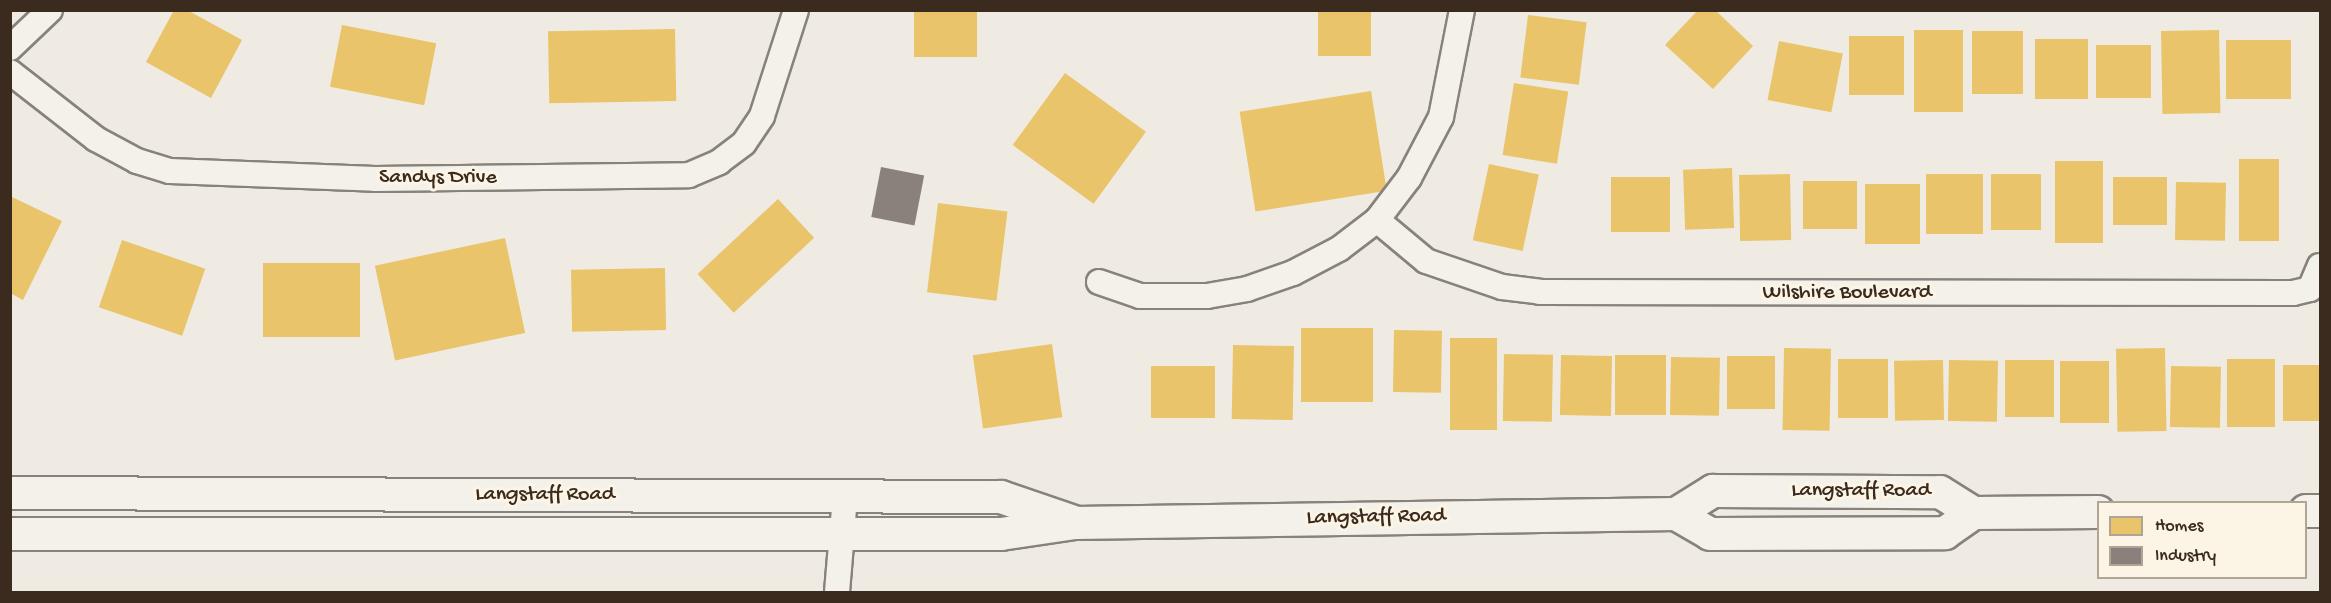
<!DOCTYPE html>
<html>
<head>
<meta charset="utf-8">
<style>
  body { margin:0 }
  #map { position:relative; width:2331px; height:603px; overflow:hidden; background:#efebe2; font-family:"Gochi Hand",sans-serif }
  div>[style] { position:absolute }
  .homes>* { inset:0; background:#e9c46a; transform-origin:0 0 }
  .industry>* { inset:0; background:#8a817c; transform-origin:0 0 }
  .roads { filter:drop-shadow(2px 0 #87827b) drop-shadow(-2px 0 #87827b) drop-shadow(0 2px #87827b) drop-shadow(0 -2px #87827b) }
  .minor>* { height:24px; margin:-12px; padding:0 12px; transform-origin:12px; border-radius:12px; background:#f4f1ea }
  .major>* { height:32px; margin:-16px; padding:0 16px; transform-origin:16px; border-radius:16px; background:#f4f1ea }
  span { translate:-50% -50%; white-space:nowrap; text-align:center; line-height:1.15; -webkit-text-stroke:6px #fcf5e5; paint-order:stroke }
  .street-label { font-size:22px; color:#3b2a1e }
  .frame { position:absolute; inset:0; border:12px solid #3b2a1e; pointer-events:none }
  .legend { position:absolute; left:2097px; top:501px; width:210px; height:78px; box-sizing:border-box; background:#fcf5e5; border:2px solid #afa495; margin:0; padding:8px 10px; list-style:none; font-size:18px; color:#3b2a1e }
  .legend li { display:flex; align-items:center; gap:12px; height:30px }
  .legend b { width:30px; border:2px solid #afa495 }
</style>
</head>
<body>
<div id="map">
  <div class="homes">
    <div style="clip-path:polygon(174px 10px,187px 10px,242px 40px,211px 98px,146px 62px)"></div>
    <div style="left:914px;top:10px;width:63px;height:47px"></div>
    <div style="left:1318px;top:10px;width:53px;height:46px"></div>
    <div style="clip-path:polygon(1698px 10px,1715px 10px,1753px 46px,1713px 89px,1665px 45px)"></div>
    <div style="left:1528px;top:15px;width:59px;height:63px;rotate:7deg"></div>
    <div style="left:342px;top:25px;width:96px;height:63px;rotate:11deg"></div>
    <div style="left:675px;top:29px;width:72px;height:127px;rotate:89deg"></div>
    <div style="left:1914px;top:30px;width:49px;height:82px"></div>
    <div style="left:2219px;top:30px;width:83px;height:58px;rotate:89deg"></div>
    <div style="left:1972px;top:31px;width:51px;height:63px"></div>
    <div style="left:1849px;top:36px;width:55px;height:59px"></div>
    <div style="left:2035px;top:39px;width:53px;height:60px"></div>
    <div style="left:2226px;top:40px;width:65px;height:59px"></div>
    <div style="left:1779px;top:41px;width:65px;height:60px;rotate:11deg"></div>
    <div style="left:2096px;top:45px;width:55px;height:53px"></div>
    <div style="left:1065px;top:73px;width:100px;height:89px;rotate:36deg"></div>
    <div style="left:1514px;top:83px;width:55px;height:73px;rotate:9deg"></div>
    <div style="left:1371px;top:91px;width:101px;height:133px;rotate:81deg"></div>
    <div style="left:2239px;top:159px;width:40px;height:82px"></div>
    <div style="left:2055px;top:161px;width:48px;height:82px"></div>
    <div style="left:1489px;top:164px;width:51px;height:78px;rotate:12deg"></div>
    <div style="left:1732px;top:168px;width:60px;height:49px;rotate:88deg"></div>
    <div style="left:1790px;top:174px;width:66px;height:51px;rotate:89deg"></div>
    <div style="left:1926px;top:174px;width:57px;height:60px"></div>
    <div style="left:1991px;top:174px;width:50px;height:56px"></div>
    <div style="left:1611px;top:177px;width:59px;height:55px"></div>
    <div style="left:2113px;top:177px;width:54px;height:48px"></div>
    <div style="left:1803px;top:181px;width:54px;height:48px"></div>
    <div style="left:2176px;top:182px;width:50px;height:58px;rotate:1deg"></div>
    <div style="left:1865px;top:184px;width:55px;height:60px"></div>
    <div style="clip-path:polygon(10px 196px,62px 221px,23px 300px,10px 293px)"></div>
    <div style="left:778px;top:199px;width:53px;height:110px;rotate:47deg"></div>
    <div style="left:938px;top:203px;width:70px;height:90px;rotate:7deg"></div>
    <div style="left:505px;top:238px;width:97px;height:133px;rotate:78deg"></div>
    <div style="left:122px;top:240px;width:88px;height:71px;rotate:19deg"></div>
    <div style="left:263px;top:263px;width:97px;height:74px"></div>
    <div style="left:665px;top:268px;width:62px;height:94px;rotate:89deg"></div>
    <div style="left:1301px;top:328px;width:72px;height:74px"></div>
    <div style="left:1394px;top:330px;width:48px;height:62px;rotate:1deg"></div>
    <div style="left:1497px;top:338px;width:92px;height:47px;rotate:90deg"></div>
    <div style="left:1052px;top:344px;width:74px;height:80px;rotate:82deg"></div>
    <div style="left:1233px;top:345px;width:61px;height:74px;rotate:1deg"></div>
    <div style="left:1784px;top:348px;width:47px;height:82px;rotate:1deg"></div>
    <div style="left:2165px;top:348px;width:83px;height:49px;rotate:89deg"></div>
    <div style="left:1504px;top:354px;width:49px;height:67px;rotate:1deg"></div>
    <div style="left:1561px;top:355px;width:51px;height:60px;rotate:1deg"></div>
    <div style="left:1615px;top:355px;width:51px;height:60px"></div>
    <div style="left:1727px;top:356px;width:48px;height:53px"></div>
    <div style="left:1671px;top:357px;width:49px;height:58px;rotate:1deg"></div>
    <div style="left:1838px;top:359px;width:50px;height:59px"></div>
    <div style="left:2227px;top:359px;width:48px;height:68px"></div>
    <div style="left:1943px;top:360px;width:60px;height:49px;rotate:89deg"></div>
    <div style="left:1949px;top:360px;width:49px;height:61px;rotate:1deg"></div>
    <div style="left:2005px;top:360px;width:49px;height:57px"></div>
    <div style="left:2060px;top:361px;width:49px;height:62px"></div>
    <div style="left:2320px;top:365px;width:56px;height:37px;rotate:90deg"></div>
    <div style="left:1151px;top:366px;width:64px;height:52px"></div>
    <div style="left:2171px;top:366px;width:50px;height:61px;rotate:1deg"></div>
  </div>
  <div class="industry">
    <div style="left:881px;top:167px;width:44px;height:51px;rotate:11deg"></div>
  </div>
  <div class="roads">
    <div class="minor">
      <div style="left:10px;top:48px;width:55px;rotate:-43.5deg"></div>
      <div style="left:10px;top:72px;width:109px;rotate:37.9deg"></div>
      <div style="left:96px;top:139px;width:47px;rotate:28.2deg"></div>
      <div style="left:137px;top:161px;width:34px;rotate:17deg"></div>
      <div style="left:170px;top:171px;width:205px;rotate:2.2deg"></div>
      <div style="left:375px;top:179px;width:314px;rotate:-0.7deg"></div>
      <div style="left:689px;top:175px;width:33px;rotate:-23deg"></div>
      <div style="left:719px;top:162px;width:31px;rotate:-37deg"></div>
      <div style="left:744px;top:143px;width:32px;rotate:-56deg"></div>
      <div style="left:762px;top:116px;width:111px;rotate:-72.2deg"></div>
      <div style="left:1377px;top:220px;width:64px;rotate:39.9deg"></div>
      <div style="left:1426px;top:261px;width:80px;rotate:18.9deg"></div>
      <div style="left:1502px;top:287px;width:38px;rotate:7deg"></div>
      <div style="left:1540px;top:292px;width:753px;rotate:0.08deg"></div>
      <div style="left:2293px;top:293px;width:17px;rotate:-13deg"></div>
      <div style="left:2310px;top:289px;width:25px;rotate:-67deg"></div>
      <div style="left:1099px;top:282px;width:43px;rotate:18.9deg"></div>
      <div style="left:1140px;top:296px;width:67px"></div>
      <div style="left:1207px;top:296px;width:41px;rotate:-9.9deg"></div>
      <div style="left:1247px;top:289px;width:49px;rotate:-19.2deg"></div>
      <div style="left:1293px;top:273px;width:52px;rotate:-27.6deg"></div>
      <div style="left:1339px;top:249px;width:48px;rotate:-37.3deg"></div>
      <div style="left:1377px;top:220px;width:53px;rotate:-52.7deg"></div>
      <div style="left:1409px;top:178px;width:69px;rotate:-62.3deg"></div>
      <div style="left:1441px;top:117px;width:109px;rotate:-78.9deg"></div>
      <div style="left:837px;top:592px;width:96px;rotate:-85.2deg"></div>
    </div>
    <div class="major">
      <div style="left:10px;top:493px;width:991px;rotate:0.23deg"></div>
      <div style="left:1001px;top:497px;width:74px;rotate:18.9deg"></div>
      <div style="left:2306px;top:511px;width:14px"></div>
      <div style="left:1676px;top:514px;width:39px;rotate:30deg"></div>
      <div style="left:1710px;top:534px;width:235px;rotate:-0.2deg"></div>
      <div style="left:1945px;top:533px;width:35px;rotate:-35deg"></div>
      <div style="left:10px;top:534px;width:991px"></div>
      <div style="left:1001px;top:534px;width:75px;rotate:-8.5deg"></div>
      <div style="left:1075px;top:523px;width:601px;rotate:-0.86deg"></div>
      <div style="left:1676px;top:514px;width:44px;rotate:-31.9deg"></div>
      <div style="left:1713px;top:491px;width:227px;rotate:0.3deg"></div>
      <div style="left:1940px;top:492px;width:40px;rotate:32deg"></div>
      <div style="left:1974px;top:513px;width:124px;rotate:-0.5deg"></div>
    </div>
  </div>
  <div class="street-label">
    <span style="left:438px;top:179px">Sandys Drive</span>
    <span style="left:1847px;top:294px">Wilshire Boulevard</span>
    <span style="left:1861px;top:492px">Langstaff Road</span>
    <span style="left:545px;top:496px">Langstaff Road</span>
    <span style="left:1376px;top:518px;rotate:-1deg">Langstaff Road</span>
  </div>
  <div class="frame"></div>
  <ul class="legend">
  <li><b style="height:16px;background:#e9c46a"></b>Homes</li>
  <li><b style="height:16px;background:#8a817c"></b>Industry</li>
  </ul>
</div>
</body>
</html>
